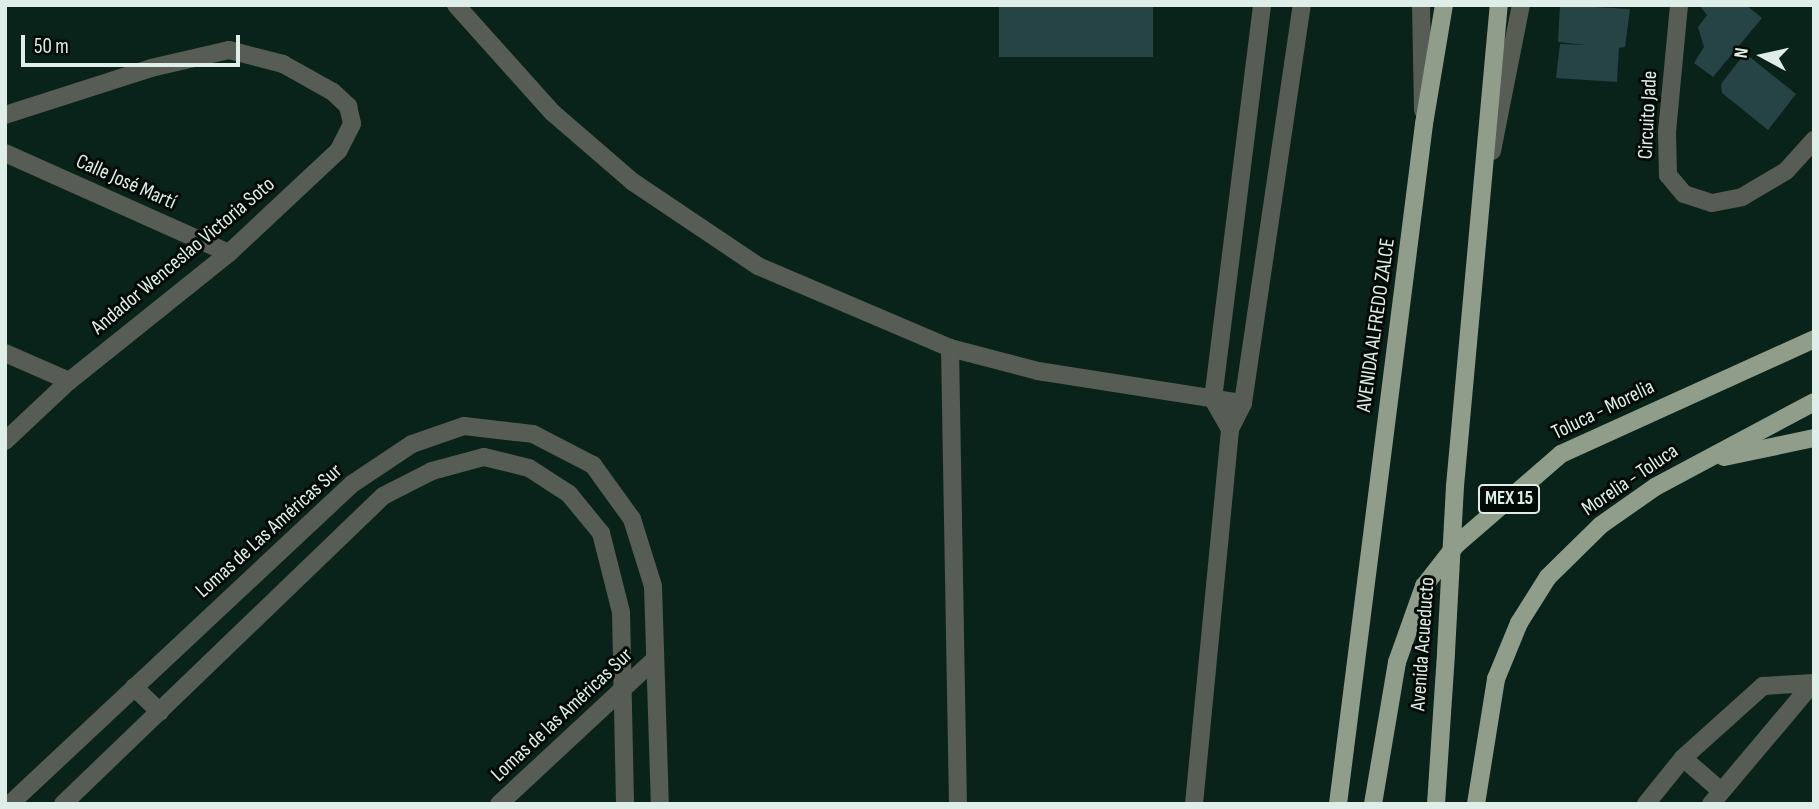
<!DOCTYPE html>
<html>
<head>
<meta charset="utf-8">
<style>
  body { margin:0 }
  #map { position:relative; width:1819px; height:809px; overflow:hidden; background:#09231a; font-family:"Sofia Sans Condensed",sans-serif }
  div>[style] { position:absolute }
  .building>* { inset:0; background:#264346; transform-origin:0 0 }
  .minor>* { height:18px; margin:-9px; padding:0 9px; transform-origin:9px; border-radius:9px; background:#575d54 }
  .major>* { height:18px; margin:-9px; padding:0 9px; transform-origin:9px; border-radius:9px; background:#909d8a }
  .major-bridge>* { height:18px; margin:-9px; padding:0 9px; transform-origin:9px; border-radius:9px; background:#909d8a }
  span { translate:-50% -50%; white-space:nowrap; text-align:center; line-height:1.15; -webkit-text-stroke:6px #020a06; paint-order:stroke }
  .shield-label span { padding:2px 5px; background:#020a06; border:2px solid; border-radius:5px; -webkit-text-stroke-width:0 }
  .shield-label { font-size:19px; color:#dfeee8; font-weight:700 }
  .street-label { font-size:21px; color:#dfeee8 }
  .frame { position:absolute; inset:0; border:7px solid #dfeee8; pointer-events:none }
  .north { position:absolute; left:1728px; top:21px; width:70px; height:70px; -webkit-text-stroke:5px #020a06; paint-order:stroke; rotate:278deg; font-size:19px; font-weight:700; line-height:28px; text-align:center; color:#dfeee8 }
  .north::after { content:''; display:block; margin:auto; width:24px; height:32px; background:#dfeee8; clip-path:polygon(50% 0,100% 100%,50% 72%,0 100%) }
  .scale { position:absolute; left:21px; top:35px; width:219px; height:32px; box-sizing:border-box; border:4px solid #dfeee8; border-top:0; padding-left:9px; font-size:21px; line-height:24px; white-space:nowrap; color:#dfeee8; -webkit-text-stroke:5px #020a06; paint-order:stroke }
</style>
</head>
<body>
<div id="map">
  <div class="building">
    <div style="left:999px;top:5px;width:154px;height:52px"></div>
    <div style="clip-path:polygon(1560px 5px,1630px 9px,1625px 47px,1619px 48px,1617px 82px,1556px 78px,1560px 44px,1586px 45px,1558px 42px)"></div>
    <div style="clip-path:polygon(1699px 5px,1746px 5px,1762px 18px,1713px 77px,1694px 63px,1704px 47px,1698px 27px,1707px 15px)"></div>
    <div style="clip-path:polygon(1745px 53px,1796px 94px,1768px 130px,1722px 93px,1721px 84px)"></div>
  </div>
  <div class="minor">
    <div style="left:456px;top:5px;width:145px;rotate:48.1deg"></div>
    <div style="left:553px;top:113px;width:106px;rotate:40.8deg"></div>
    <div style="left:633px;top:182px;width:151px;rotate:33.9deg"></div>
    <div style="left:758px;top:266px;width:209px;rotate:23.1deg"></div>
    <div style="left:950px;top:348px;width:91px;rotate:14.6deg"></div>
    <div style="left:1038px;top:371px;width:207px;rotate:8.9deg"></div>
    <div style="left:1421px;top:5px;width:105px;rotate:88.9deg"></div>
    <div style="left:1679px;top:5px;width:128px;rotate:95.4deg"></div>
    <div style="left:1667px;top:132px;width:43px;rotate:88.7deg"></div>
    <div style="left:1668px;top:175px;width:25px;rotate:50deg"></div>
    <div style="left:1684px;top:194px;width:29px;rotate:18deg"></div>
    <div style="left:1712px;top:203px;width:31px;rotate:-11deg"></div>
    <div style="left:1742px;top:197px;width:51px;rotate:-30.6deg"></div>
    <div style="left:1786px;top:171px;width:42px;rotate:-47.9deg"></div>
    <div style="left:5px;top:115px;width:153px;rotate:-17.8deg"></div>
    <div style="left:151px;top:68px;width:80px;rotate:-13deg"></div>
    <div style="left:229px;top:50px;width:56px;rotate:14.5deg"></div>
    <div style="left:283px;top:64px;width:57px;rotate:29.2deg"></div>
    <div style="left:333px;top:92px;width:21px;rotate:43deg"></div>
    <div style="left:348px;top:106px;width:18px;rotate:77deg"></div>
    <div style="left:352px;top:124px;width:30px;rotate:117deg"></div>
    <div style="left:338px;top:151px;width:149px;rotate:136.9deg"></div>
    <div style="left:229px;top:253px;width:205px;rotate:141.3deg"></div>
    <div style="left:69px;top:381px;width:88px;rotate:136.8deg"></div>
    <div style="left:1492px;top:151px;width:149px;rotate:-78.8deg"></div>
    <div style="left:5px;top:153px;width:245px;rotate:24.1deg"></div>
    <div style="left:950px;top:348px;width:456px;rotate:89deg"></div>
    <div style="left:5px;top:353px;width:70px;rotate:23.6deg"></div>
    <div style="left:1230px;top:429px;width:34px;rotate:-120deg"></div>
    <div style="left:1213px;top:399px;width:397px;rotate:-82.9deg"></div>
    <div style="left:134px;top:687px;width:36px;rotate:44deg"></div>
    <div style="left:1683px;top:758px;width:50px;rotate:41deg"></div>
    <div style="left:10px;top:804px;width:468px;rotate:-43.1deg"></div>
    <div style="left:352px;top:484px;width:72px;rotate:-33.7deg"></div>
    <div style="left:412px;top:444px;width:55px;rotate:-19.1deg"></div>
    <div style="left:464px;top:426px;width:69px;rotate:6.6deg"></div>
    <div style="left:533px;top:434px;width:68px;rotate:27.3deg"></div>
    <div style="left:593px;top:465px;width:67px;rotate:54.2deg"></div>
    <div style="left:632px;top:519px;width:70px;rotate:72.6deg"></div>
    <div style="left:653px;top:586px;width:218px;rotate:88.2deg"></div>
    <div style="left:63px;top:804px;width:444px;rotate:-43.9deg"></div>
    <div style="left:383px;top:496px;width:55px;rotate:-27deg"></div>
    <div style="left:432px;top:471px;width:54px;rotate:-15.1deg"></div>
    <div style="left:484px;top:457px;width:46px;rotate:13.7deg"></div>
    <div style="left:529px;top:468px;width:48px;rotate:33deg"></div>
    <div style="left:569px;top:494px;width:50px;rotate:50.6deg"></div>
    <div style="left:601px;top:533px;width:81px;rotate:75.8deg"></div>
    <div style="left:621px;top:612px;width:192px;rotate:88.8deg"></div>
    <div style="left:499px;top:804px;width:213px;rotate:-42.9deg"></div>
    <div style="left:1194px;top:804px;width:377px;rotate:-84.5deg"></div>
    <div style="left:1230px;top:429px;width:29px;rotate:-63deg"></div>
    <div style="left:1243px;top:403px;width:402px;rotate:-81.6deg"></div>
    <div style="left:1646px;top:804px;width:59px;rotate:-51.2deg"></div>
    <div style="left:1683px;top:758px;width:108px;rotate:-42deg"></div>
    <div style="left:1763px;top:686px;width:51px;rotate:-3.4deg"></div>
    <div style="left:1711px;top:804px;width:157px;rotate:-49.9deg"></div>
  </div>
  <div class="major">
    <div style="left:1724px;top:457px;width:92px;rotate:-11.9deg"></div>
    <div style="left:1455px;top:486px;width:483px;rotate:-84.8deg"></div>
    <div style="left:1338px;top:804px;width:685px;rotate:-82.79deg"></div>
    <div style="left:1424px;top:124px;width:121px;rotate:-80.5deg"></div>
    <div style="left:1373px;top:804px;width:144px;rotate:-80.4deg"></div>
    <div style="left:1397px;top:662px;width:81px;rotate:-70.4deg"></div>
    <div style="left:1424px;top:586px;width:52px;rotate:-52deg"></div>
    <div style="left:1456px;top:545px;width:139px;rotate:-40.9deg"></div>
    <div style="left:1561px;top:454px;width:278px;rotate:-24.4deg"></div>
    <div style="left:1436px;top:804px;width:152px;rotate:-86.2deg"></div>
    <div style="left:1476px;top:804px;width:127px;rotate:-80.9deg"></div>
    <div style="left:1496px;top:679px;width:61px;rotate:-67.7deg"></div>
    <div style="left:1519px;top:623px;width:54px;rotate:-57.8deg"></div>
    <div style="left:1548px;top:577px;width:74px;rotate:-44.5deg"></div>
    <div style="left:1601px;top:525px;width:66px;rotate:-35.1deg"></div>
    <div style="left:1655px;top:487px;width:180px;rotate:-28.1deg"></div>
  </div>
  <div class="major-bridge">
    <div style="left:1446px;top:652px;width:166px;rotate:-86.9deg"></div>
  </div>
  <div class="shield-label">
    <span style="left:1509px;top:499px">MEX 15</span>
  </div>
  <div class="street-label">
    <span style="left:1648px;top:115px;rotate:-87deg">Circuito Jade</span>
    <span style="left:126px;top:182px;rotate:24deg">Calle José Martí</span>
    <span style="left:183px;top:256px;rotate:-40deg">Andador Wenceslao Victoria Soto</span>
    <span style="left:1376px;top:325px;rotate:-82deg">AVENIDA ALFREDO ZALCE</span>
    <span style="left:1603px;top:410px;rotate:-26deg">Toluca - Morelia</span>
    <span style="left:1630px;top:480px;rotate:-34deg">Morelia - Toluca</span>
    <span style="left:269px;top:531px;rotate:-42deg">Lomas de Las Américas Sur</span>
    <span style="left:1423px;top:644px;rotate:-86deg">Avenida Acueducto</span>
    <span style="left:562px;top:715px;rotate:-43deg">Lomas de las Américas Sur</span>
  </div>
  <div class="frame"></div>
  <div class="north">N</div>
  <div class="scale">50 m</div>
</div>
</body>
</html>
